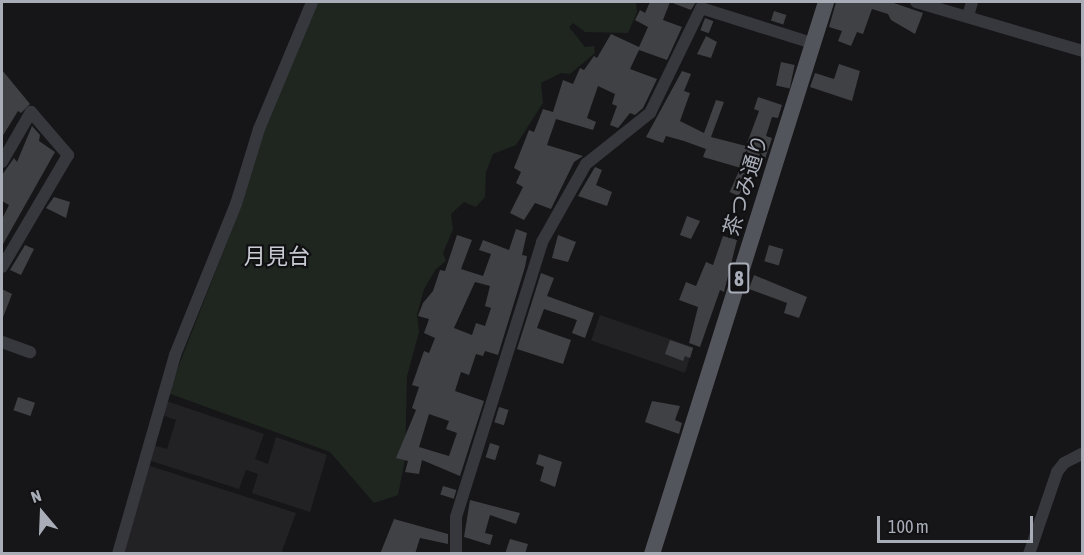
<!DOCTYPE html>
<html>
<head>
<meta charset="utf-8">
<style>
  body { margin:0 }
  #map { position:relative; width:1084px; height:555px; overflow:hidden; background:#161618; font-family:"Asap Condensed","Noto Sans JP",sans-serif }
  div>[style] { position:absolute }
  .built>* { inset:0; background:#222225; transform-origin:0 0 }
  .green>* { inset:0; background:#1e261f }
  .building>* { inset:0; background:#404145; transform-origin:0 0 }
  .minor>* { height:12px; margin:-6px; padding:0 6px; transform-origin:6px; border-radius:6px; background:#37383d }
  .major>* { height:16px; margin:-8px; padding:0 8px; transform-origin:8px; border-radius:8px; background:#53555c }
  span { translate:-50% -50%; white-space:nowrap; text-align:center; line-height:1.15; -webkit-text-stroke:4.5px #111113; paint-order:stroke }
  .shield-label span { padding:2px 4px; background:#111113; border:2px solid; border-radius:4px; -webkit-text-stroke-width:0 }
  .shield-label { font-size:20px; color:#a8adb8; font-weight:700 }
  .street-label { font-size:21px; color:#a8adb8 }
  .neighbourhood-label { font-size:22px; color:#c9ccd4 }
  .frame { position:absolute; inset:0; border:3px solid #a8adb8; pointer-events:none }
  .north { position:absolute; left:12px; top:483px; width:60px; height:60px; -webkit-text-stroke:4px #111113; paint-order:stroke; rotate:341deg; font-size:16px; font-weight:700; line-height:24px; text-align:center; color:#a8adb8 }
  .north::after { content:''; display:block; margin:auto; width:21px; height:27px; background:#a8adb8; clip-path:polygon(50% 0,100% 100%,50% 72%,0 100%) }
  .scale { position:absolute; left:877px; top:516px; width:156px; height:27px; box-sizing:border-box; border:3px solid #a8adb8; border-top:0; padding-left:8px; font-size:18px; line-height:21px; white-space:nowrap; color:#a8adb8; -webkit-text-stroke:4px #111113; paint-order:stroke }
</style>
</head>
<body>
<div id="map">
  <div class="built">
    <div style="left:600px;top:315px;width:99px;height:27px;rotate:19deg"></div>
    <div style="clip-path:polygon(166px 401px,264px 434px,255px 459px,268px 464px,276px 437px,327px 455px,310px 512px,252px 493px,258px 474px,246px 470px,239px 489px,148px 460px,153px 445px,167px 449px,176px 420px,162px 415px)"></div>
    <div style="clip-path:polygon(147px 465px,296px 513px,282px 551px,288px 553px,123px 554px)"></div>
  </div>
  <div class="green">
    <div style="clip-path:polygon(316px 2px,636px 2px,637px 12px,628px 33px,585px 32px,573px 23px,569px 27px,585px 47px,594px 46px,595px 53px,570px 74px,561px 73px,541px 83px,543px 103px,516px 145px,493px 154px,486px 172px,485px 197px,476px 207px,464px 202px,451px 214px,453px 229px,443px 253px,446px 261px,436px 269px,424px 289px,417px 315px,419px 332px,407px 376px,405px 460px,398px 495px,374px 503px,330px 452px,168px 393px,242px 204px,263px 130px)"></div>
  </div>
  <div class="building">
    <div style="clip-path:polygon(650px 2px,696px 2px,691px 10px,670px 2px,663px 20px,682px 27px,667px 60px,639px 50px,630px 69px,657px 79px,643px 108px,635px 115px,630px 113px,618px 128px,610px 125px,617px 106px,612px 104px,615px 94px,598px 86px,587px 118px,596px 122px,593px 130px,556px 119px,547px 145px,583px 156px,574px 162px,551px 209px,535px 203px,524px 220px,510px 213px,523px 187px,516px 183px,521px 172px,514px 168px,529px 130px,534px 132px,543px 109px,553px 112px,563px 80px,573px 84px,580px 68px,584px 70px,594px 56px,597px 58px,611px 34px,639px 47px,648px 27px,635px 20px,640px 10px,645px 13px)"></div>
    <div style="clip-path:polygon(836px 2px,891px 2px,923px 13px,915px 34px,891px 20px,888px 14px,872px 9px,863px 34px,857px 32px,851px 46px,838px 41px,842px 31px,829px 27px)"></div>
    <div style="left:774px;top:11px;width:13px;height:10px;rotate:18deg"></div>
    <div style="left:705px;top:18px;width:9px;height:13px;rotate:21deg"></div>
    <div style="clip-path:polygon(706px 36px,717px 42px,711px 58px,697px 54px)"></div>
    <div style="left:781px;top:62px;width:14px;height:24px;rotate:12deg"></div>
    <div style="clip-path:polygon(839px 64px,860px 71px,852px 101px,810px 87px,815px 73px,834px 79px)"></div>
    <div style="clip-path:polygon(2px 70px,30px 104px,21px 113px,18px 111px,2px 137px)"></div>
    <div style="clip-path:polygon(682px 71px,691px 74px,684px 91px,690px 93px,680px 121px,704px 133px,716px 100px,724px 102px,711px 137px,746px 146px,759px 111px,754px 109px,758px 97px,782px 105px,778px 118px,772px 117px,766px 136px,772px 138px,765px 159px,746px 153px,741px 168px,703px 157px,706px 149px,684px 141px,666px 136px,663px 143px,646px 137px)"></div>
    <div style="clip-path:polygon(32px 126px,40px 135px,39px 141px,55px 152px,2px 246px,2px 219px,9px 205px,2px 201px,2px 175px,14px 158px,17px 162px)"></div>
    <div style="clip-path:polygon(595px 167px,602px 170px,596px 185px,612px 192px,607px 206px,578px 196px)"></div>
    <div style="left:739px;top:171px;width:10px;height:23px;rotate:24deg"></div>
    <div style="clip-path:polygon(54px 197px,70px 202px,66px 218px,46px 208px)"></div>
    <div style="clip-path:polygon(687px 216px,700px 221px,691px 239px,680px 235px)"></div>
    <div style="clip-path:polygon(evenodd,516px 229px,527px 233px,522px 255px,527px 256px,525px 267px,498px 355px,485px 351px,483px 356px,476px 354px,469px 375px,461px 372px,455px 391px,484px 401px,460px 476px,422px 460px,419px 474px,405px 472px,408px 461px,396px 458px,416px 410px,412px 408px,419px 387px,412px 385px,424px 351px,429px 353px,435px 338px,424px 333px,429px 319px,418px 316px,423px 303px,433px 291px,440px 270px,445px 271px,457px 235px,472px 240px,461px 269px,483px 276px,491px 254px,479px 250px,483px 240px,509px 250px,516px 229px,475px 282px,490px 286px,485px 306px,491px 308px,485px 326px,476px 323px,472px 335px,454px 328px,475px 282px,516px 229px,429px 414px,449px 421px,446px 429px,457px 433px,449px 456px,419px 447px,429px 414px)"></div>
    <div style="clip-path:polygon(558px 235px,576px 242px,568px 262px,552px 258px)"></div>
    <div style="clip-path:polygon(723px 236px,737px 240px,724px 292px,720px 290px,700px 347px,689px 343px,698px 307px,679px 300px,686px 282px,696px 286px,706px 262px,713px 265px)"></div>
    <div style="clip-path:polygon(25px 245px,34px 249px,21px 275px,10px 270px)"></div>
    <div style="left:769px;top:245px;width:15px;height:17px;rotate:16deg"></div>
    <div style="clip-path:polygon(541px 273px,554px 278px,547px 296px,594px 313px,585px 338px,572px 333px,577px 320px,544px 309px,537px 328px,571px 340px,563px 364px,517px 349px)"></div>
    <div style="clip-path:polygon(754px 275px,807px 297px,799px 318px,784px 313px,787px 303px,749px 289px)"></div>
    <div style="clip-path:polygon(2px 289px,12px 294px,2px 320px)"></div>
    <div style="clip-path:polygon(670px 340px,693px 348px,690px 358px,685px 356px,683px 361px,665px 354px)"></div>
    <div style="left:18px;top:397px;width:18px;height:14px;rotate:19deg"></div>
    <div style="clip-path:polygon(652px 401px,680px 406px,675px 420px,682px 423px,679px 434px,645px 422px)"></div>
    <div style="left:499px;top:407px;width:10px;height:16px;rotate:17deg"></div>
    <div style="left:490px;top:443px;width:10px;height:15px;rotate:17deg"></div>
    <div style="clip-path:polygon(539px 454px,562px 462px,555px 487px,540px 481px,544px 467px,536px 464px)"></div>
    <div style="left:443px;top:486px;width:14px;height:9px;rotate:17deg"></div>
    <div style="clip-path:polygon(470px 500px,520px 513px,516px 524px,490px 515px,485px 533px,493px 535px,490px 545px,464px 537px)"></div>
    <div style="clip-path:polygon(394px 519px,448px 534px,448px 544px,420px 538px,415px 554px,380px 554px)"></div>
    <div style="clip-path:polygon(510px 539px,528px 544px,525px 554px,505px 554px)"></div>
  </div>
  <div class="minor">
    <div style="left:916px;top:2px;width:173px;rotate:16.4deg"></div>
    <div style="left:968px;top:16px;width:15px;rotate:-74deg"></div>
    <div style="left:2px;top:162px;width:58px;rotate:-59.9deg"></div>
    <div style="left:31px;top:112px;width:57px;rotate:49.3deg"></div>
    <div style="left:68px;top:155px;width:130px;rotate:120.5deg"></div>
    <div style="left:2px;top:342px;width:30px;rotate:20deg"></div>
    <div style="left:118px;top:554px;width:207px;rotate:-74deg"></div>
    <div style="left:175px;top:355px;width:163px;rotate:-68deg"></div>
    <div style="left:236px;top:204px;width:78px;rotate:-73deg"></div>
    <div style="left:259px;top:129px;width:138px;rotate:-67.3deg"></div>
    <div style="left:456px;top:554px;width:37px;rotate:-90deg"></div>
    <div style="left:456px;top:517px;width:288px;rotate:-72.6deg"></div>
    <div style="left:542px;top:242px;width:90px;rotate:-60.6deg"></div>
    <div style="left:586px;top:164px;width:82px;rotate:-38.6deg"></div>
    <div style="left:650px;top:113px;width:117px;rotate:-64.1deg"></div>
    <div style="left:701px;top:8px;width:116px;rotate:17.5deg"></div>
    <div style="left:1029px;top:554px;width:87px;rotate:-71.1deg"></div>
    <div style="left:1057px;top:472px;width:11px;rotate:-52deg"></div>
    <div style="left:1064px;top:463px;width:20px;rotate:-27deg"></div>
  </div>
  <div class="major">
    <div style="left:652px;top:554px;width:579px;rotate:-72.5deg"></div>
  </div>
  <div class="shield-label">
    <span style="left:739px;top:278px">8</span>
  </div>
  <div class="street-label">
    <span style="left:745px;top:185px;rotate:-73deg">茶つみ通り</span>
  </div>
  <div class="neighbourhood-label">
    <span style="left:277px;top:257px">月見台</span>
  </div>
  <div class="frame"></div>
  <div class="north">N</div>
  <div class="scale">100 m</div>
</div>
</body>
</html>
